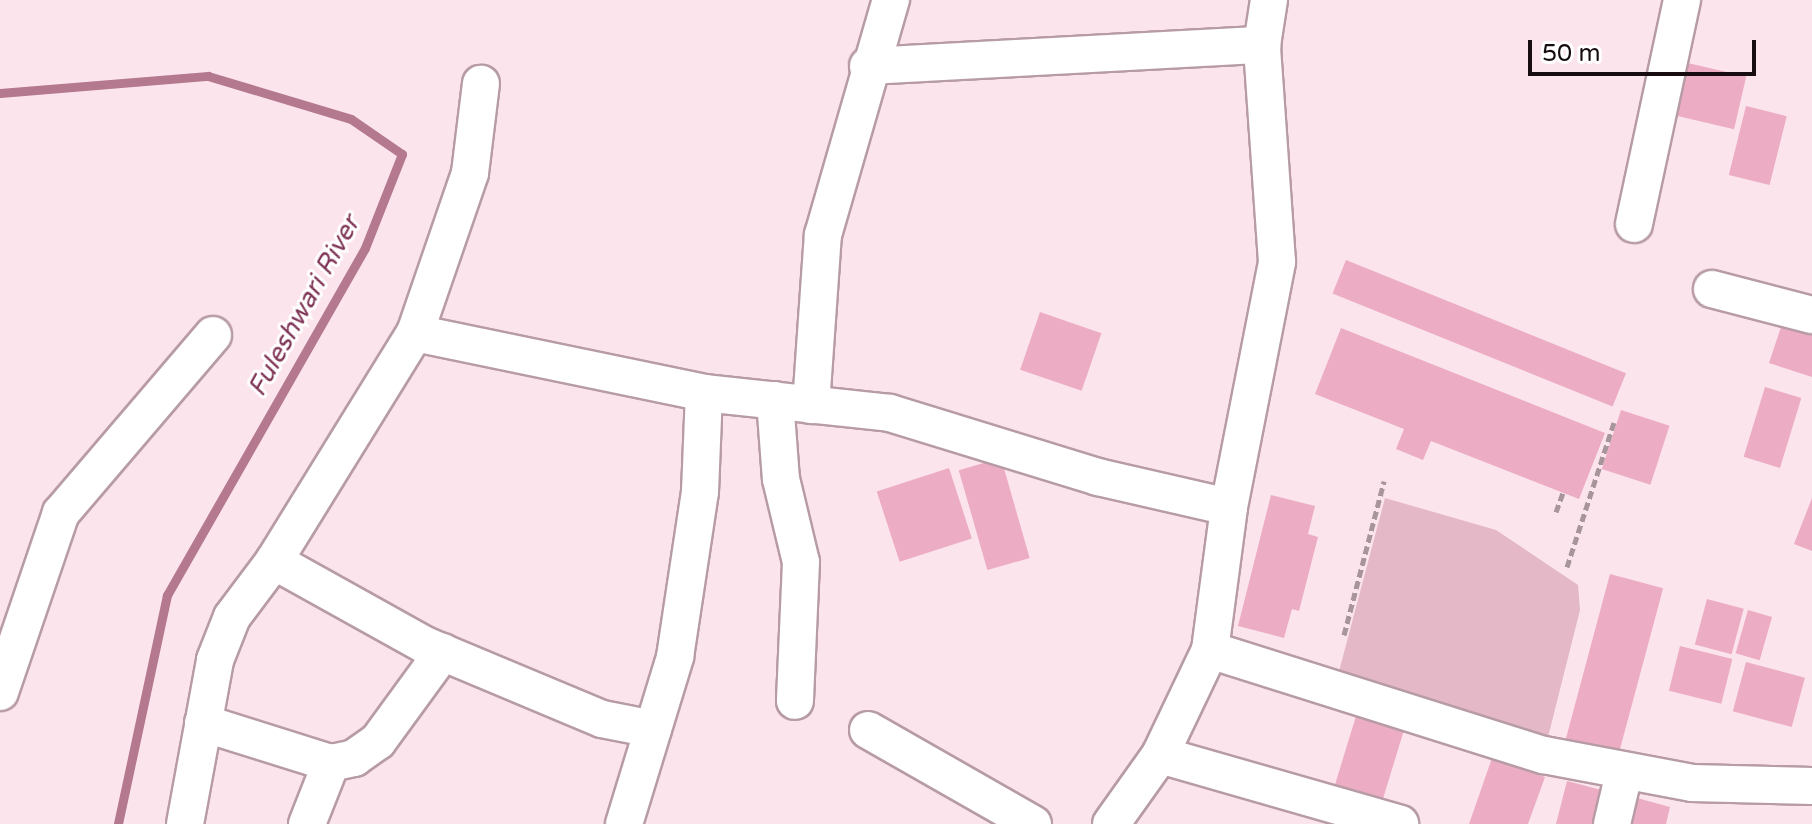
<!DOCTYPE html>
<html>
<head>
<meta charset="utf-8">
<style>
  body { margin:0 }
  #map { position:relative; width:1812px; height:824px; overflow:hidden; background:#fce4ec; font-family:"Varela Round",sans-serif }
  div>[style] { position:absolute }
  .green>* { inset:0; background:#e4b8c7 }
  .stream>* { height:9px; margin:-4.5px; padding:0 4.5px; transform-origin:4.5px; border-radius:4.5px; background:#b4788f }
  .building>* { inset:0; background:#ecacc4; transform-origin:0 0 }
  .path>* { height:5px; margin-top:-2.5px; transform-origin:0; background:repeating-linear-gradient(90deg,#a8959c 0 8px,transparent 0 12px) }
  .roads { filter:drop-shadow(2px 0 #b79ba5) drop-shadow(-2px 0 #b79ba5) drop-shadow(0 2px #b79ba5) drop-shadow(0 -2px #b79ba5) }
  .minor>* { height:36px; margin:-18px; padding:0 18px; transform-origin:18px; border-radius:18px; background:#fff }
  span { translate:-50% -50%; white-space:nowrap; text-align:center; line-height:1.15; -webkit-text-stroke:6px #fff; paint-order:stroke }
  .water-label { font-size:26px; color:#7f3455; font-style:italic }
  .scale { position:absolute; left:1528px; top:40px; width:228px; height:36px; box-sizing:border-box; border:4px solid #170d11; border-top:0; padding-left:10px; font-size:24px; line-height:28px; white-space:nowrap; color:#170d11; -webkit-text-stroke:6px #fff; paint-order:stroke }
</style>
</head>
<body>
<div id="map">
  <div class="green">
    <div style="clip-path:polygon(1385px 498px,1496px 530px,1578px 585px,1580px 610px,1546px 745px,1338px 675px)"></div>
  </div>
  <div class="stream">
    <div style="left:0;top:93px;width:209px;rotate:-4.7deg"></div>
    <div style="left:208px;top:76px;width:149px;rotate:16.7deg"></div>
    <div style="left:351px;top:119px;width:62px;rotate:34.5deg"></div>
    <div style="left:402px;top:154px;width:101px;rotate:111.5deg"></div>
    <div style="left:365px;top:248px;width:400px;rotate:119.7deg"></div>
    <div style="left:167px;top:595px;width:234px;rotate:102.1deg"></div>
  </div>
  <div class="building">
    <div style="left:1679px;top:61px;width:69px;height:54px;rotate:13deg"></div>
    <div style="left:1746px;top:106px;width:42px;height:71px;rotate:14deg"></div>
    <div style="left:1346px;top:260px;width:302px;height:36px;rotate:22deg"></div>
    <div style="left:1040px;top:312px;width:65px;height:61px;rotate:19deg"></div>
    <div style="clip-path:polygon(1783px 321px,1812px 331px,1812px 377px,1769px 363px)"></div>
    <div style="clip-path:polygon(1341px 328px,1605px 433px,1579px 499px,1431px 441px,1423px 460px,1396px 449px,1404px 429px,1315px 394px)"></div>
    <div style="left:1765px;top:387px;width:38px;height:73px;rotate:17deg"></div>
    <div style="left:1621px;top:410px;width:51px;height:62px;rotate:18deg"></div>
    <div style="left:1001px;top:458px;width:104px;height:44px;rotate:74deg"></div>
    <div style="left:949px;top:468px;width:74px;height:76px;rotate:72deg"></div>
    <div style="clip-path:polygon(1271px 495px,1315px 506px,1308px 534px,1318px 537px,1299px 611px,1292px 609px,1284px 638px,1238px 626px)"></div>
    <div style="clip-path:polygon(1812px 498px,1812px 551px,1794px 544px)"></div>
    <div style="left:1610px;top:574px;width:55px;height:172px;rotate:15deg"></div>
    <div style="left:1707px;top:599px;width:38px;height:47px;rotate:15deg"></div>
    <div style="left:1748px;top:610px;width:25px;height:45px;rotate:16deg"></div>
    <div style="left:1680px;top:646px;width:54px;height:46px;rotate:14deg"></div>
    <div style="left:1746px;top:662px;width:61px;height:51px;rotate:15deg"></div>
    <div style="left:1356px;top:716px;width:50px;height:82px;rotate:17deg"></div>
    <div style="clip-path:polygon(1492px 758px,1545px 777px,1528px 824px,1469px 824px)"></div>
    <div style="clip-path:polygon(1567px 781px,1609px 792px,1601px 824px,1556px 824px)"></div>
    <div style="clip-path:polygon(1626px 795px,1670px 807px,1666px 824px,1618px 824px)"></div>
  </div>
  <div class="path">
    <div style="left:1556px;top:512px;width:20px;rotate:-70deg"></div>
    <div style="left:1567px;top:567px;width:152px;rotate:-72deg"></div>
    <div style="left:1344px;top:635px;width:159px;rotate:-75.4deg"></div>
  </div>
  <div class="roads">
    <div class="minor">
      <div style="left:868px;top:66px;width:395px;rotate:-3.1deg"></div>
      <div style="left:1634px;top:224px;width:229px;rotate:-77.9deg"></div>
      <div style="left:1712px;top:289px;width:103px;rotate:14.6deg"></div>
      <div style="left:415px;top:333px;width:295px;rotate:11.7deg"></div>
      <div style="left:704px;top:393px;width:187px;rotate:6.1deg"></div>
      <div style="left:890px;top:413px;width:218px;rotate:17.1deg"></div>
      <div style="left:1098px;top:477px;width:134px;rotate:12.9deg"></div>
      <div style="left:775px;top:400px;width:79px;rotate:85.7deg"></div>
      <div style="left:781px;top:479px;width:85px;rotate:76.5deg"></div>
      <div style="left:801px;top:562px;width:139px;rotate:92.5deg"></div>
      <div style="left:811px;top:405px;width:170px;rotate:-86deg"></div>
      <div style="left:823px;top:235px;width:245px;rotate:-73.9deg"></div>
      <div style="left:274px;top:561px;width:173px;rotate:29.1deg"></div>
      <div style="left:425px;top:645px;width:192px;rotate:22.7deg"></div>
      <div style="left:602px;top:719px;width:52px;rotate:11.1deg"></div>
      <div style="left:1210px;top:650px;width:350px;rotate:17.5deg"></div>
      <div style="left:1544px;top:755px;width:151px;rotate:10.7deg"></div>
      <div style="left:1692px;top:783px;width:120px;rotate:1.4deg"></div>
      <div style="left:0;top:692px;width:189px;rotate:-71.2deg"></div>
      <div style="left:61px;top:513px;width:234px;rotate:-49.5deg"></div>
      <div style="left:203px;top:723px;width:134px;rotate:17.4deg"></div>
      <div style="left:331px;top:763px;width:24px;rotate:-12deg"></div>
      <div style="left:354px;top:758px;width:29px;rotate:-35deg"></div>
      <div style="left:378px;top:741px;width:110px;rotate:-53.9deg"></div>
      <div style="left:868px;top:730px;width:190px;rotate:29.7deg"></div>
      <div style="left:1160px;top:755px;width:250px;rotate:16deg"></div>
      <div style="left:185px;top:824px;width:167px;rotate:-79.6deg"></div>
      <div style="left:215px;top:660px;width:46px;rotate:-68.4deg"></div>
      <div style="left:232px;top:617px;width:70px;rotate:-53.1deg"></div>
      <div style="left:274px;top:561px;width:268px;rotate:-58.3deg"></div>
      <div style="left:415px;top:333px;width:169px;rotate:-71deg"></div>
      <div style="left:470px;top:173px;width:90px;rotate:-83deg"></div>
      <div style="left:307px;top:824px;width:66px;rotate:-68.5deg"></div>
      <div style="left:624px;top:824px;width:175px;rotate:-73deg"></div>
      <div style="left:675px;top:657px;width:167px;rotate:-81.4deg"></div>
      <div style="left:700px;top:492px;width:99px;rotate:-87.7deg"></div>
      <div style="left:1111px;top:824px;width:85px;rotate:-54.6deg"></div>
      <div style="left:1160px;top:755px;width:116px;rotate:-64.5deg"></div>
      <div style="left:1210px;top:650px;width:144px;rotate:-82.4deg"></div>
      <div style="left:1229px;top:507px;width:250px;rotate:-78.9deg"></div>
      <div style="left:1277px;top:262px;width:218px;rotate:-94deg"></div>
      <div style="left:1262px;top:45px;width:46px;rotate:-81.2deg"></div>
      <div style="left:1612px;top:824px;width:52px;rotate:-76.8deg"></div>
    </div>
  </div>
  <div class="water-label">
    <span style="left:304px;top:306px;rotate:-61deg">Fuleshwari River</span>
  </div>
  <div class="scale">50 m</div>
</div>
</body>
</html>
